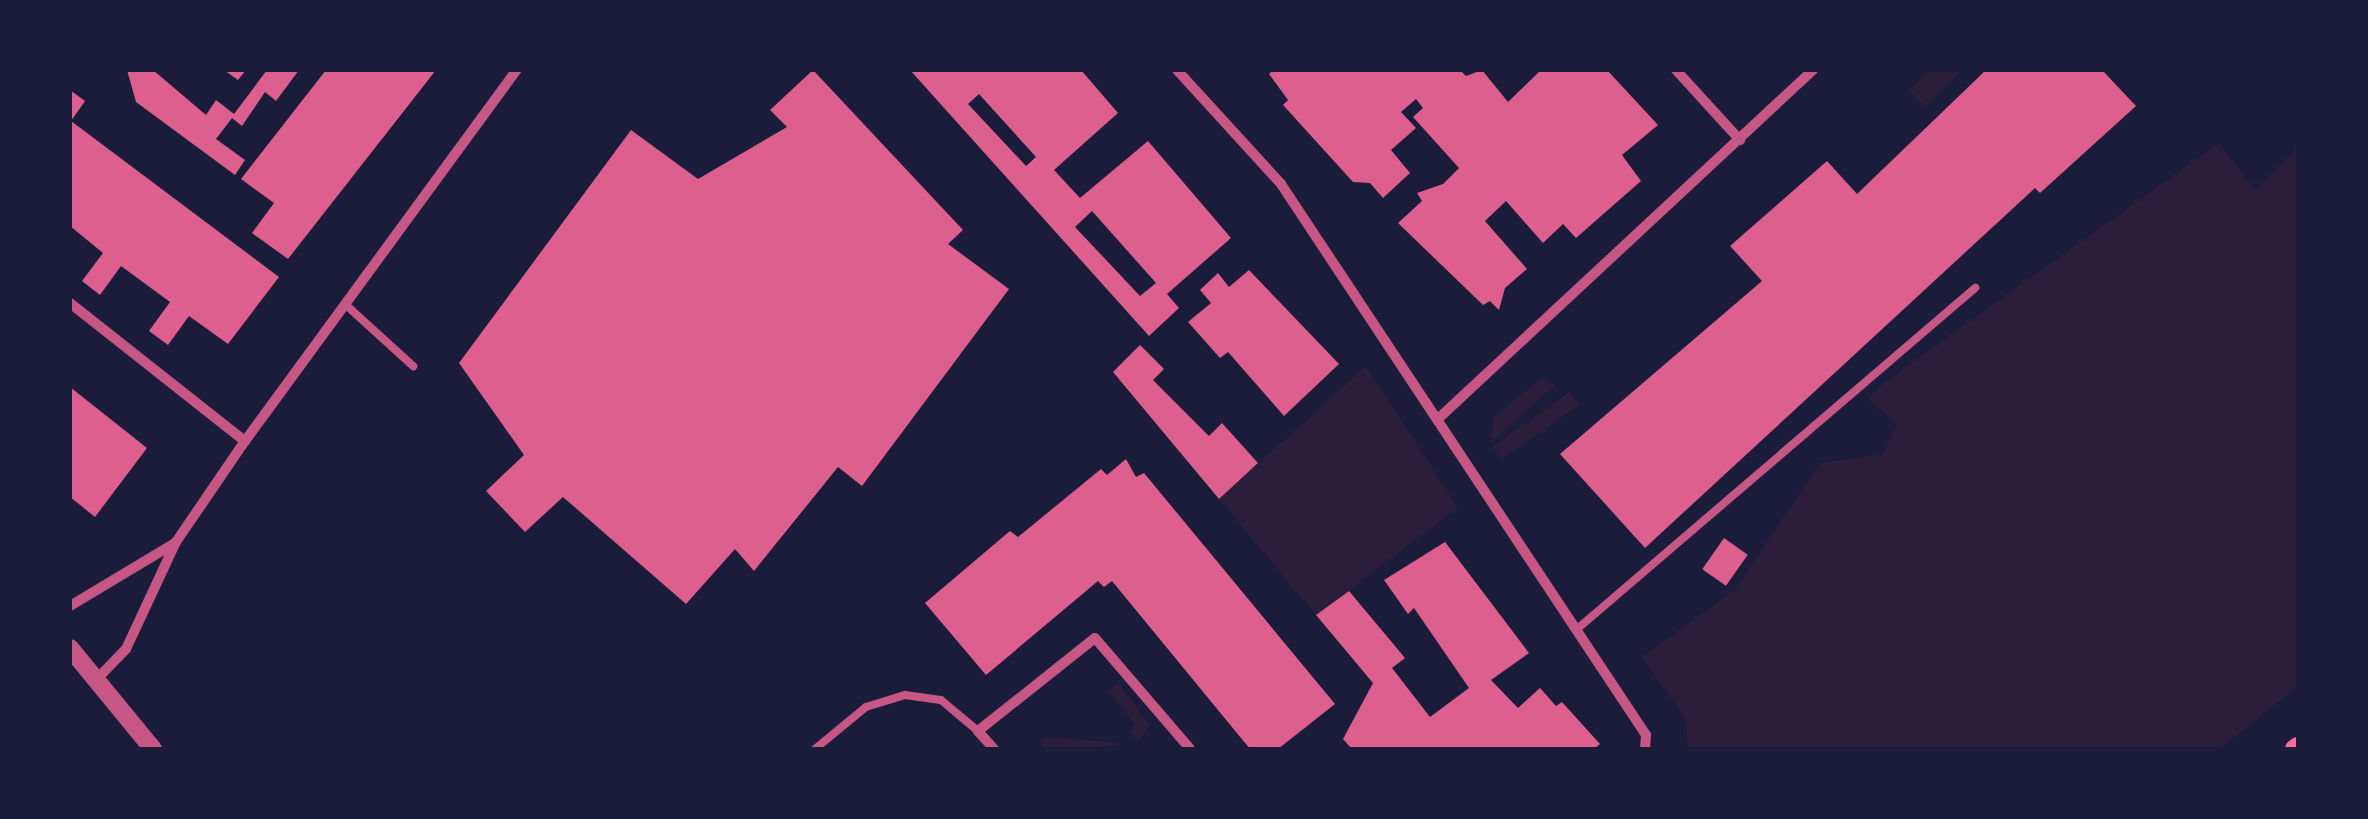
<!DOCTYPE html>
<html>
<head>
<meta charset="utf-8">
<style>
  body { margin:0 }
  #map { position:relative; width:2368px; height:819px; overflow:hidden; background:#1b1b3a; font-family:"Roboto Condensed",sans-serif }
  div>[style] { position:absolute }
  .green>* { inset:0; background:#2a1e3b; transform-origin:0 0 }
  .building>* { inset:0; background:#dd5f8e; transform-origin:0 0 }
  .service>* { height:8px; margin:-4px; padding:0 4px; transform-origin:4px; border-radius:4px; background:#c65784 }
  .minor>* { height:10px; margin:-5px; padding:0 5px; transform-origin:5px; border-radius:5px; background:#c65784 }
  .tertiary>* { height:18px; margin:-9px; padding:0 9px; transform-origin:9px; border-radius:9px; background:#c65784 }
  .secondary>* { height:20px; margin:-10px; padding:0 10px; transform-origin:10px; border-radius:10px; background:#ff6b9d }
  span { translate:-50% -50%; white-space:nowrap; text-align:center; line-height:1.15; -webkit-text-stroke:10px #1b1b3a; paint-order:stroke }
  .frame { position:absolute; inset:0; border:72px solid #1b1b3a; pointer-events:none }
</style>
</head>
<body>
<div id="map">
  <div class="green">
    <div style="clip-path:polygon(1930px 70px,1964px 70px,1925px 107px,1908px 90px)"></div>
    <div style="clip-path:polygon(2298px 135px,2298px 686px,2220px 749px,1688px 749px,1686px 719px,1642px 657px,1735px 590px,1820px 463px,1882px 454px,1897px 425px,1868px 400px,1879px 386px,2219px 143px,2255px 190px,2294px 151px)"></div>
    <div style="clip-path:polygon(1366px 366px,1458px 508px,1316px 615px,1219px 499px)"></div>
    <div style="clip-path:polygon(1541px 378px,1556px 385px,1491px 442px,1493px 418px)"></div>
    <div style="left:1570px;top:392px;width:16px;height:95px;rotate:55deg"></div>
    <div style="clip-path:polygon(1118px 683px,1150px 725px,1138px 742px,1128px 730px,1135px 725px,1109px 691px)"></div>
    <div style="clip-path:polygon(1045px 737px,1115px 742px,1118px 746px,1046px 749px,1039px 742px)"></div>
  </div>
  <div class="building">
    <div style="clip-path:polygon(127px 70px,153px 70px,206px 115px,216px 100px,234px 114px,267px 70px,299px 70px,276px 101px,265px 92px,242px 126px,232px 118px,216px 139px,245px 160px,235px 175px,136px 102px)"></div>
    <div style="clip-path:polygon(224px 70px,246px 70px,238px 80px)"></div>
    <div style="clip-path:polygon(326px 70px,436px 70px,288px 259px,252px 233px,274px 203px,241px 179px)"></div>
    <div style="clip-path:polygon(813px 70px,963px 230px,948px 244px,1009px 289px,862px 486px,838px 467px,754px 571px,735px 549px,686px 604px,563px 497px,525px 532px,486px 491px,524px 455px,459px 363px,631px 130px,698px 179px,787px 127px,770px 110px)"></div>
    <div style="clip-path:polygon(evenodd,910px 70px,1081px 70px,1118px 113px,1054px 170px,1080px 198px,1148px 141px,1231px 238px,1167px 294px,1179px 308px,1149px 336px,910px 70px,979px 94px,1036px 157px,1026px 166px,968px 104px,979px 94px,910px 70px,1092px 211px,1156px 283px,1140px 296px,1075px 227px,1092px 211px)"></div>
    <div style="clip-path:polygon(1273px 70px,1460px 70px,1466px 76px,1482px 70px,1508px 102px,1541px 70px,1607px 70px,1658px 125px,1622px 155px,1641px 181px,1576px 238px,1563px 224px,1543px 243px,1506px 201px,1485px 221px,1527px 269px,1505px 288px,1499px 310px,1490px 301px,1483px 305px,1398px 223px,1422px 201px,1417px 193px,1443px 184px,1459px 168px,1413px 117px,1423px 108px,1416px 99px,1401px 112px,1416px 128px,1391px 150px,1410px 173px,1383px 198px,1370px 183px,1353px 182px,1283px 105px,1288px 100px,1269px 74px)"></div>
    <div style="clip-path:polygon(1986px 70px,2102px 70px,2136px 106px,2040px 193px,2035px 188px,1645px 548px,1560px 454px,1762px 281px,1730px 246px,1827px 161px,1857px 194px)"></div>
    <div style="clip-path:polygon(70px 90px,85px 101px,71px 121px,279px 277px,228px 344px,189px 316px,168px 345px,149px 331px,170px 302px,121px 266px,100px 295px,82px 281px,103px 253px,70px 226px)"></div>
    <div style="clip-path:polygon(1249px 270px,1339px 364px,1284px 416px,1228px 352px,1220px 358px,1188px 322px,1211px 303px,1200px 290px,1218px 273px,1229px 287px)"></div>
    <div style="clip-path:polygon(1140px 345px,1164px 369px,1153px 380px,1209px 436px,1222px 423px,1258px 463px,1219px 499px,1113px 372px)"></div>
    <div style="clip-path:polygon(70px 387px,147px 448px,95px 517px,70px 497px)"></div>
    <div style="clip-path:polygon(1126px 459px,1136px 477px,1144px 473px,1335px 704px,1278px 749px,1250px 749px,1112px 581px,1104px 587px,1098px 581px,986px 675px,925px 603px,1010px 531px,1018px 537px,1101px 469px,1107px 475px)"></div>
    <div style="left:1724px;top:538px;width:29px;height:38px;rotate:35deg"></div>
    <div style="clip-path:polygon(1445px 542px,1529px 653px,1491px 680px,1518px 708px,1540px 688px,1556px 706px,1562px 702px,1600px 744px,1594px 749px,1352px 749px,1343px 739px,1373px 683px,1316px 615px,1349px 591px,1405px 658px,1392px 668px,1430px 717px,1469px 688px,1414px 608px,1408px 614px,1384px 580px)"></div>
  </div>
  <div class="service">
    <div style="left:346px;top:305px;width:91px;rotate:42.3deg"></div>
    <div style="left:1576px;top:630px;width:526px;rotate:-40.6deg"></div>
    <div style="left:815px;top:749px;width:66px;rotate:-39.5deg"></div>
    <div style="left:866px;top:707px;width:41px;rotate:-17.1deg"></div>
    <div style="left:905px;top:695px;width:36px;rotate:8deg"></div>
    <div style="left:941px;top:700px;width:48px;rotate:40deg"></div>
  </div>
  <div class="minor">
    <div style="left:1177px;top:70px;width:154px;rotate:47.6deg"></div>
    <div style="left:1281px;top:184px;width:661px;rotate:56.48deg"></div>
    <div style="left:1646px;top:735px;width:14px;rotate:94deg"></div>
    <div style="left:1676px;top:70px;width:95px;rotate:47.6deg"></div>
    <div style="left:70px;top:303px;width:223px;rotate:38.3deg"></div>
    <div style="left:1439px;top:418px;width:511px;rotate:-42.94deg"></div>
    <div style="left:70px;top:606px;width:122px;rotate:-31deg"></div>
    <div style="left:97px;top:679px;width:42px;rotate:-46deg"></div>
    <div style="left:126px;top:649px;width:118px;rotate:-65deg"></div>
    <div style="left:176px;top:542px;width:122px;rotate:-55.7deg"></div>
    <div style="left:245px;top:441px;width:460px;rotate:-53.8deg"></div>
    <div style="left:994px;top:749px;width:24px;rotate:-132deg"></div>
    <div style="left:978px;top:731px;width:149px;rotate:-38.5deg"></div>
    <div style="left:1095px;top:638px;width:146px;rotate:49.4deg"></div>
  </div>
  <div class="tertiary">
    <div style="left:70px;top:648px;width:131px;rotate:50.6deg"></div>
  </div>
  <div class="secondary">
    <div style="left:2295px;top:749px;width:4px;rotate:-34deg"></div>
  </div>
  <div class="frame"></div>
</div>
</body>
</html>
